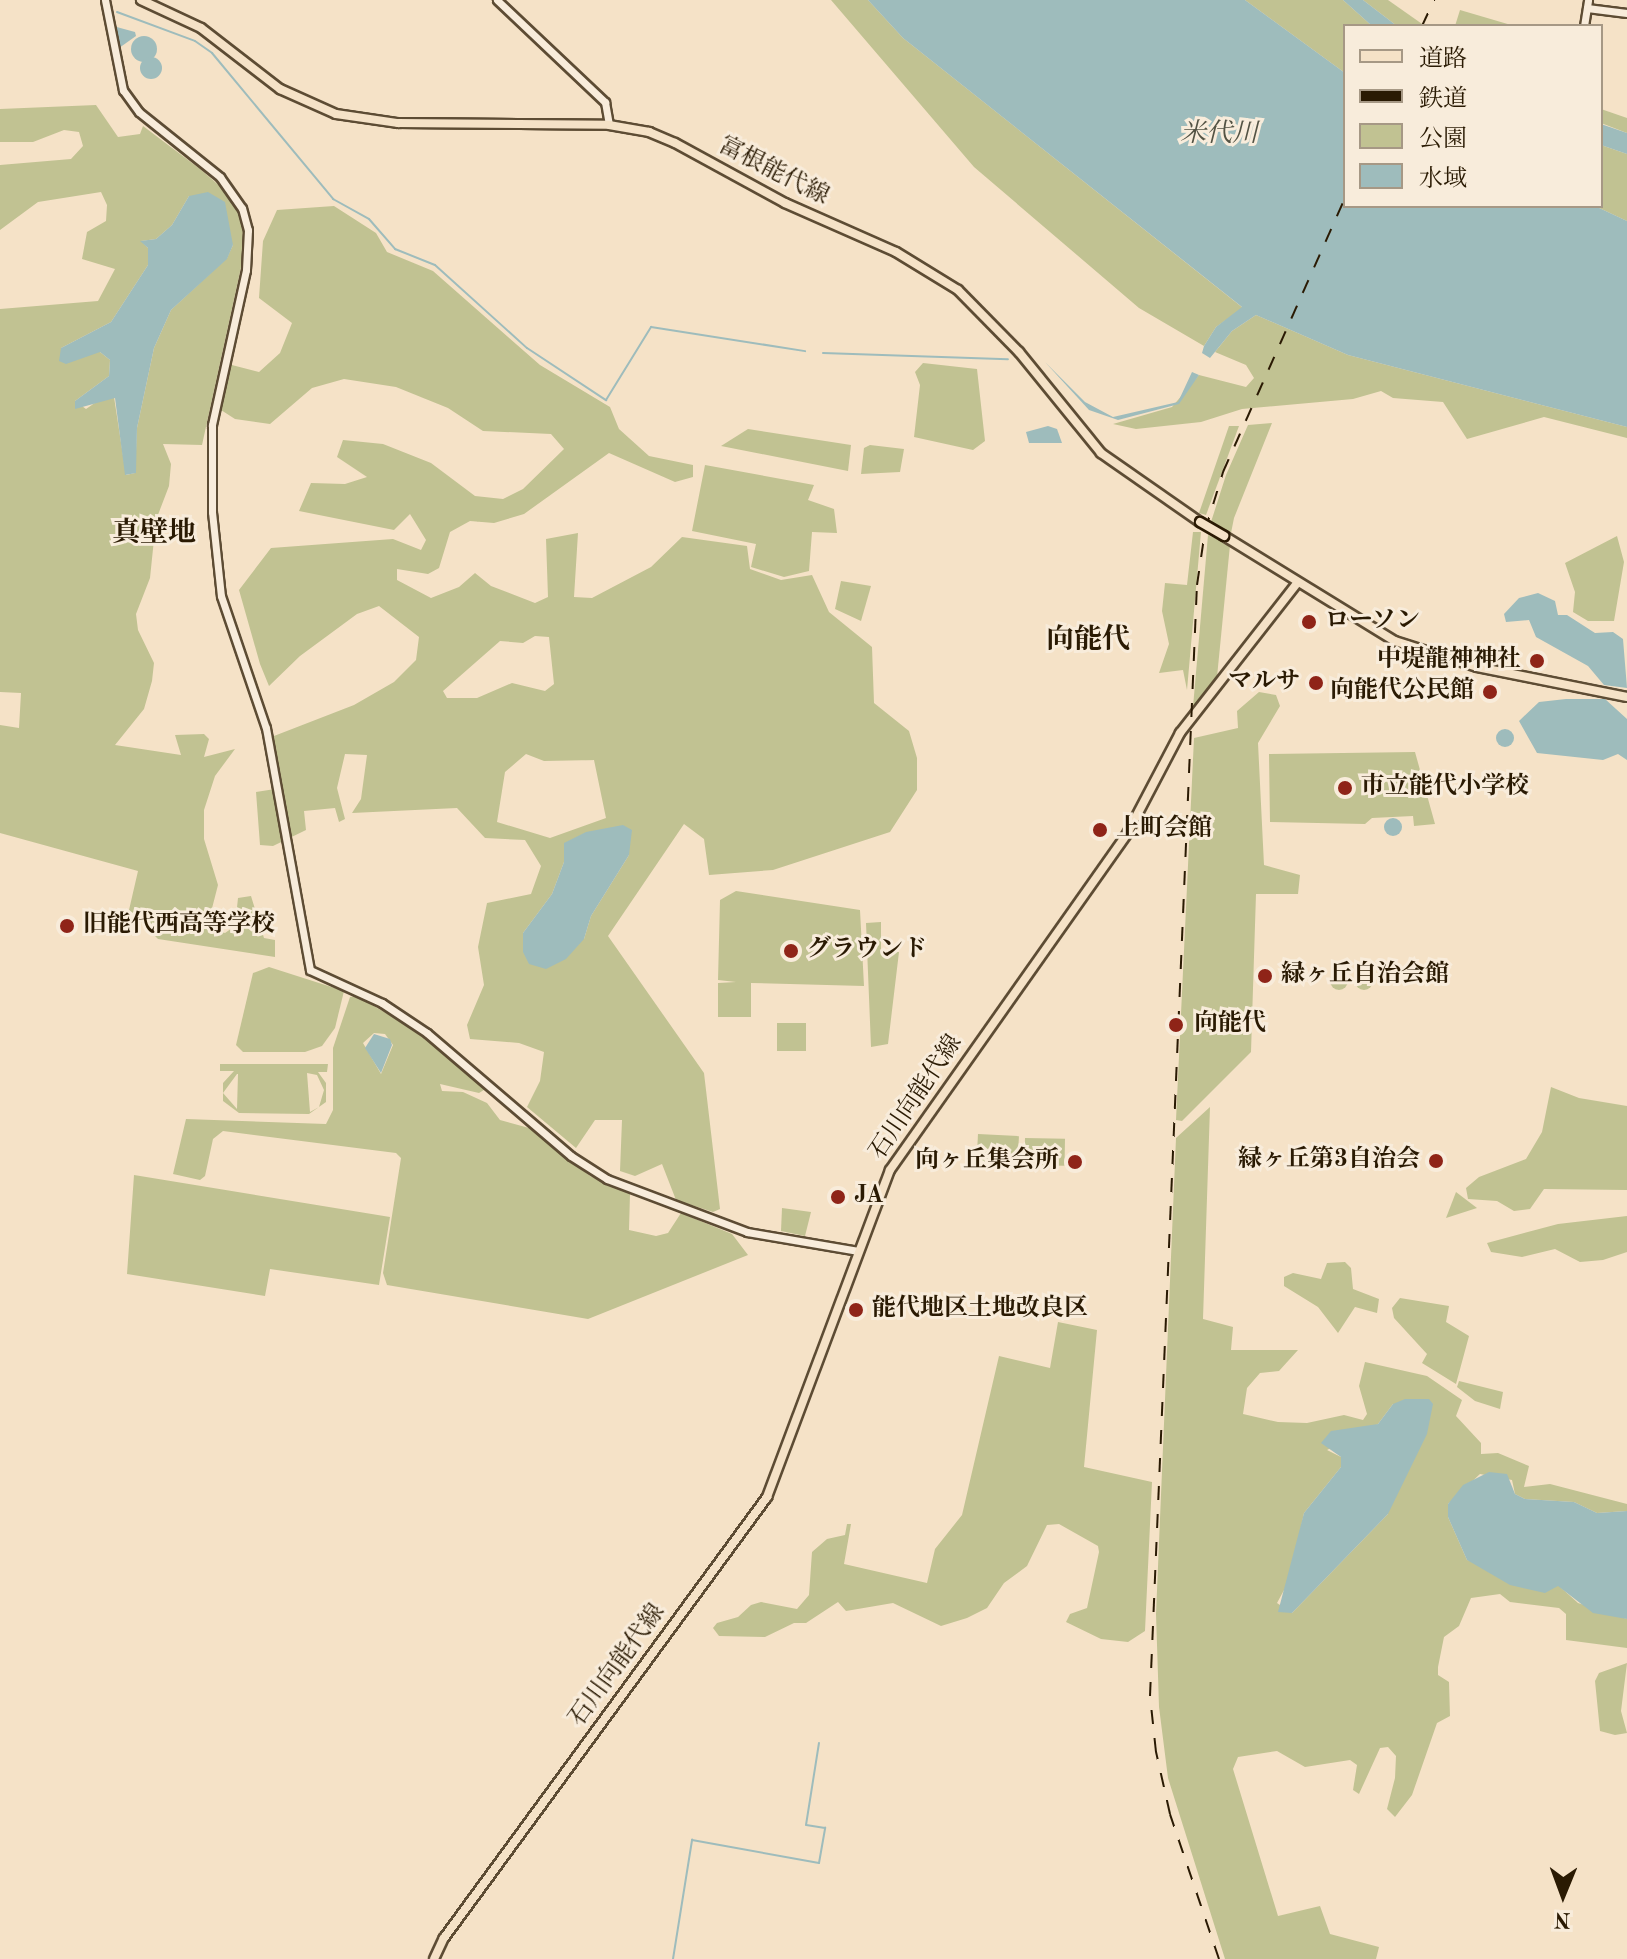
<!DOCTYPE html>
<html>
<head>
<meta charset="utf-8">
<style>
  body { margin:0 }
  #map { position:relative; width:1627px; height:1959px; overflow:hidden; background:#f5e2c7; font-family:"Old Standard TT","Noto Serif JP",serif }
  div>[style] { position:absolute }
  .green>* { inset:0; background:#c1c292; transform-origin:0 0 }
  .round { border-radius:50% }
  .water>* { inset:0; background:#9ebcbc }
  .stream>* { height:2px; margin:-1px; padding:0 1px; transform-origin:1px; border-radius:1px; background:#9ebcbc }
  .roads { filter:drop-shadow(2px 0 #5d4c34) drop-shadow(-2px 0 #5d4c34) drop-shadow(0 2px #5d4c34) drop-shadow(0 -2px #5d4c34) }
  .minor>* { height:7px; margin:-3.5px; padding:0 3.5px; transform-origin:3.5px; border-radius:3.5px; background:#f8ecdb }
  .major>* { height:8px; margin:-4px; padding:0 4px; transform-origin:4px; border-radius:4px; background:#f5e2c7 }
  .rail>* { height:2px; margin-top:-1px; transform-origin:0; background:repeating-linear-gradient(90deg,#2a1a03 0 14px,transparent 0 28px) }
  .bridges { filter:drop-shadow(2px 0 #2a1a03) drop-shadow(-2px 0 #2a1a03) drop-shadow(0 2px #2a1a03) drop-shadow(0 -2px #2a1a03) }
  .major-bridge>* { height:8px; margin:-4px; padding:0 4px; transform-origin:4px; border-radius:4px; background:#f5e2c7 }
  .dots>* { width:22px; height:22px; translate:-50% -50%; box-sizing:border-box; border:4px solid #f8ecdb; border-radius:50% }
  span { translate:-50% -50%; white-space:nowrap; text-align:center; line-height:1.15; -webkit-text-stroke:6px #f8ecdb; paint-order:stroke }
  .street-label { font-size:24px; color:#2a1a03 }
  .poi-label { font-size:24px; color:#2a1a03; font-weight:700 }
  .left { translate:0 -50%; text-align:left }
  .right { translate:-100% -50%; text-align:right }
  .water-label { font-size:26px; color:#535344; font-style:italic }
  .quarter-label { font-size:28px; color:#2a1a03; font-weight:700 }
  .legend { position:absolute; left:1343px; top:24px; width:260px; height:184px; box-sizing:border-box; background:#f8ecdb; border:2px solid #a69885; margin:0; padding:10px 14px; list-style:none; font-size:24px; color:#2a1a03 }
  .legend li { display:flex; align-items:center; gap:16px; height:40px }
  .legend b { width:40px; border:2px solid #a69885 }
  .north { position:absolute; left:1523px; top:1855px; width:80px; height:80px; -webkit-text-stroke:6px #f8ecdb; paint-order:stroke; rotate:181deg; font-size:22px; font-weight:700; line-height:32px; text-align:center; color:#2a1a03 }
  .north::after { content:''; display:block; margin:auto; width:28px; height:36px; background:#2a1a03; clip-path:polygon(50% 0,100% 100%,50% 72%,0 100%) }
</style>
</head>
<body>
<div id="map">
  <div class="green">
    <div style="clip-path:polygon(831px 0,868px 0,903px 38px,1243px 308px,1216px 327px,1204px 346px,1139px 308px,974px 167px)"></div>
    <div style="clip-path:polygon(1245px 0,1343px 0,1372px 26px,1345px 26px,1345px 73px)"></div>
    <div style="clip-path:polygon(1363px 0,1388px 0,1425px 26px,1397px 26px)"></div>
    <div style="clip-path:polygon(1460px 10px,1511px 25px,1511px 26px,1455px 26px)"></div>
    <div style="clip-path:polygon(evenodd,96px 105px,118px 137px,140px 134px,143px 126px,200px 169px,229px 194px,243px 224px,242px 263px,202px 445px,163px 444px,171px 464px,169px 486px,156px 520px,150px 578px,136px 614px,138px 630px,154px 663px,152px 681px,144px 709px,115px 745px,181px 755px,175px 735px,204px 734px,209px 739px,204px 757px,235px 749px,215px 776px,204px 810px,204px 839px,218px 885px,209px 920px,212px 929px,225px 933px,235px 926px,238px 898px,251px 896px,264px 938px,275px 940px,275px 957px,158px 939px,129px 910px,138px 871px,0 833px,0 725px,19px 728px,21px 693px,0 692px,0 309px,98px 301px,115px 269px,82px 259px,87px 232px,106px 221px,107px 205px,101px 192px,38px 202px,0 230px,0 165px,71px 159px,83px 146px,79px 132px,64px 130px,33px 142px,0 142px,0 109px,96px 105px,189px 196px,233px 245px,227px 258px,171px 310px,154px 348px,137px 428px,135px 473px,126px 475px,114px 397px,102px 398px,86px 409px,75px 401px,109px 376px,110px 360px,100px 352px,61px 348px,111px 322px,148px 265px,148px 248px,141px 241px,156px 239px,172px 225px,189px 196px)"></div>
    <div style="clip-path:polygon(1601px 109px,1627px 118px,1627px 133px,1601px 123px)"></div>
    <div style="clip-path:polygon(1601px 145px,1627px 154px,1627px 221px,1595px 206px,1601px 206px)"></div>
    <div style="clip-path:polygon(evenodd,334px 206px,376px 233px,387px 252px,433px 271px,540px 365px,610px 407px,619px 429px,649px 456px,693px 465px,693px 477px,675px 482px,609px 453px,524px 514px,494px 523px,470px 521px,450px 532px,439px 568px,428px 574px,397px 569px,397px 580px,431px 598px,459px 587px,475px 573px,491px 586px,535px 603px,548px 597px,546px 539px,578px 533px,574px 597px,592px 598px,651px 567px,682px 537px,747px 546px,750px 569px,781px 580px,812px 575px,829px 612px,872px 647px,874px 703px,909px 731px,917px 758px,917px 790px,890px 832px,773px 870px,709px 875px,704px 839px,684px 824px,608px 936px,704px 1073px,720px 1209px,713px 1212px,676px 1200px,662px 1164px,635px 1176px,620px 1171px,622px 1120px,595px 1120px,576px 1148px,527px 1107px,540px 1081px,544px 1052px,519px 1043px,470px 1039px,467px 1025px,484px 985px,478px 947px,487px 903px,531px 894px,541px 866px,525px 840px,485px 838px,457px 808px,352px 813px,361px 799px,367px 755px,345px 754px,337px 788px,345px 819px,339px 822px,335px 808px,304px 811px,306px 830px,273px 846px,260px 845px,256px 792px,275px 789px,274px 736px,354px 705px,394px 682px,416px 660px,419px 637px,379px 606px,357px 614px,300px 656px,269px 686px,260px 664px,239px 590px,271px 548px,393px 539px,421px 550px,426px 540px,410px 514px,394px 530px,299px 511px,311px 483px,345px 484px,367px 477px,337px 457px,343px 440px,383px 444px,431px 463px,475px 496px,503px 499px,523px 489px,564px 449px,551px 434px,483px 431px,448px 408px,396px 387px,344px 379px,312px 388px,270px 424px,235px 419px,221px 410px,228px 364px,259px 372px,280px 353px,292px 323px,259px 298px,263px 241px,277px 210px,334px 206px,535px 636px,549px 637px,554px 684px,545px 691px,512px 683px,477px 698px,447px 698px,443px 691px,500px 641px,523px 643px,535px 636px,334px 206px,526px 754px,544px 761px,594px 760px,606px 818px,550px 838px,497px 822px,505px 772px,526px 754px,334px 206px,629px 855px,591px 916px,584px 939px,523px 933px,552px 894px,564px 862px,629px 855px)"></div>
    <div style="clip-path:polygon(1256px 315px,1348px 355px,1627px 427px,1627px 438px,1544px 417px,1467px 439px,1443px 402px,1393px 398px,1381px 391px,1353px 399px,1242px 409px,1201px 422px,1136px 429px,1113px 424px,1172px 407px,1199px 375px,1246px 387px,1254px 378px,1246px 365px,1215px 352px,1232px 331px)"></div>
    <div style="clip-path:polygon(923px 363px,977px 369px,985px 441px,973px 450px,914px 437px,920px 385px,915px 372px)"></div>
    <div style="clip-path:polygon(1272px 423px,1234px 518px,1231px 533px,1211px 522px,1226px 475px,1248px 425px)"></div>
    <div style="clip-path:polygon(1229px 426px,1239px 426px,1206px 515px,1199px 513px)"></div>
    <div style="clip-path:polygon(748px 429px,851px 445px,848px 471px,721px 446px)"></div>
    <div style="clip-path:polygon(870px 445px,904px 449px,900px 472px,861px 474px,864px 448px)"></div>
    <div style="clip-path:polygon(705px 465px,814px 485px,808px 500px,834px 509px,837px 533px,812px 532px,809px 571px,784px 577px,751px 567px,756px 544px,692px 531px)"></div>
    <div style="clip-path:polygon(1193px 532px,1201px 532px,1187px 690px,1183px 670px,1159px 673px,1169px 644px,1162px 611px,1165px 583px,1187px 585px)"></div>
    <div style="clip-path:polygon(1208px 535px,1230px 545px,1217px 677px,1193px 707px)"></div>
    <div style="clip-path:polygon(1617px 536px,1624px 562px,1614px 621px,1588px 621px,1573px 612px,1575px 592px,1565px 563px)"></div>
    <div style="clip-path:polygon(841px 581px,871px 586px,861px 621px,835px 609px)"></div>
    <div style="clip-path:polygon(1259px 692px,1276px 695px,1280px 706px,1258px 743px,1264px 865px,1300px 875px,1298px 894px,1256px 894px,1251px 1052px,1182px 1121px,1176px 1120px,1194px 738px,1238px 728px,1237px 711px)"></div>
    <div style="clip-path:polygon(1415px 752px,1435px 824px,1414px 826px,1413px 816px,1372px 818px,1365px 824px,1270px 822px,1269px 754px)"></div>
    <div style="clip-path:polygon(736px 891px,860px 910px,864px 986px,751px 983px,751px 1017px,718px 1017px,718px 983px,736px 982px,718px 980px,720px 900px)"></div>
    <div style="clip-path:polygon(881px 922px,881px 952px,899px 952px,888px 1044px,871px 1047px,866px 923px)"></div>
    <div style="clip-path:polygon(269px 967px,344px 991px,335px 1028px,322px 1046px,305px 1052px,243px 1052px,236px 1045px,253px 973px)"></div>
    <div class="round" style="left:1355px;top:972px;width:18px;height:18px"></div>
    <div class="round" style="left:1330px;top:972px;width:18px;height:18px"></div>
    <div style="clip-path:polygon(evenodd,357px 996px,418px 1032px,487px 1088px,479px 1093px,440px 1084px,442px 1091px,463px 1092px,487px 1103px,500px 1120px,529px 1128px,590px 1176px,630px 1194px,629px 1230px,656px 1236px,668px 1233px,681px 1213px,732px 1234px,748px 1255px,588px 1319px,387px 1285px,383px 1273px,401px 1158px,396px 1153px,223px 1131px,213px 1139px,205px 1176px,200px 1180px,173px 1174px,186px 1119px,326px 1124px,333px 1110px,333px 1048px,350px 997px,357px 996px,374px 1033px,385px 1034px,393px 1045px,381px 1074px,363px 1043px,374px 1033px)"></div>
    <div style="left:777px;top:1023px;width:29px;height:28px"></div>
    <div style="clip-path:polygon(evenodd,220px 1064px,328px 1064px,327px 1072px,318px 1072px,326px 1083px,326px 1102px,309px 1114px,239px 1113px,223px 1101px,223px 1083px,234px 1071px,220px 1071px,220px 1064px,307px 1073px,317px 1075px,324px 1090px,319px 1107px,310px 1112px,307px 1073px,220px 1064px,237px 1074px,238px 1074px,237px 1109px,223px 1093px,237px 1074px)"></div>
    <div style="clip-path:polygon(1551px 1087px,1579px 1098px,1627px 1106px,1627px 1190px,1544px 1189px,1530px 1209px,1514px 1211px,1497px 1201px,1468px 1199px,1466px 1188px,1479px 1177px,1526px 1159px,1542px 1132px)"></div>
    <div style="clip-path:polygon(evenodd,1210px 1107px,1203px 1319px,1233px 1327px,1231px 1350px,1298px 1350px,1279px 1371px,1260px 1373px,1247px 1388px,1243px 1414px,1278px 1422px,1307px 1423px,1344px 1415px,1363px 1420px,1367px 1414px,1359px 1386px,1365px 1362px,1427px 1376px,1462px 1400px,1456px 1416px,1481px 1443px,1481px 1454px,1498px 1453px,1529px 1466px,1524px 1487px,1550px 1484px,1627px 1504px,1627px 1511px,1597px 1513px,1574px 1502px,1525px 1499px,1515px 1494px,1512px 1480px,1480px 1474px,1448px 1504px,1448px 1517px,1467px 1560px,1558px 1585px,1578px 1603px,1627px 1619px,1627px 1648px,1566px 1640px,1566px 1614px,1559px 1608px,1510px 1602px,1500px 1594px,1471px 1598px,1459px 1626px,1444px 1637px,1438px 1667px,1438px 1675px,1449px 1682px,1450px 1716px,1437px 1723px,1412px 1795px,1395px 1817px,1387px 1809px,1395px 1778px,1396px 1756px,1388px 1747px,1380px 1748px,1359px 1794px,1353px 1790px,1357px 1765px,1350px 1760px,1305px 1767px,1277px 1751px,1238px 1757px,1233px 1769px,1278px 1916px,1320px 1906px,1330px 1934px,1379px 1947px,1376px 1959px,1225px 1959px,1168px 1778px,1159px 1707px,1156px 1614px,1176px 1138px,1210px 1107px,1393px 1404px,1388px 1514px,1292px 1613px,1277px 1603px,1290px 1579px,1304px 1513px,1341px 1467px,1341px 1457px,1327px 1450px,1378px 1424px,1393px 1404px)"></div>
    <div style="left:978px;top:1134px;width:41px;height:29px;rotate:3deg"></div>
    <div style="left:1025px;top:1138px;width:40px;height:27px;rotate:1deg"></div>
    <div style="clip-path:polygon(134px 1175px,390px 1217px,379px 1285px,270px 1269px,265px 1296px,127px 1274px)"></div>
    <div style="clip-path:polygon(1456px 1192px,1477px 1208px,1446px 1218px)"></div>
    <div style="clip-path:polygon(782px 1208px,811px 1212px,805px 1236px,781px 1231px)"></div>
    <div style="clip-path:polygon(1627px 1216px,1627px 1252px,1603px 1260px,1580px 1262px,1555px 1249px,1522px 1257px,1491px 1252px,1487px 1243px,1558px 1224px)"></div>
    <div style="clip-path:polygon(1345px 1262px,1351px 1268px,1353px 1289px,1379px 1299px,1377px 1313px,1355px 1307px,1338px 1333px,1318px 1307px,1284px 1286px,1284px 1277px,1293px 1273px,1321px 1279px,1327px 1263px)"></div>
    <div style="clip-path:polygon(1400px 1298px,1449px 1306px,1446px 1322px,1469px 1336px,1456px 1384px,1422px 1363px,1427px 1354px,1394px 1318px,1392px 1308px)"></div>
    <div style="clip-path:polygon(1058px 1322px,1097px 1330px,1084px 1467px,1152px 1482px,1145px 1631px,1128px 1642px,1101px 1639px,1066px 1622px,1070px 1614px,1087px 1608px,1099px 1552px,1098px 1546px,1059px 1524px,1047px 1525px,1027px 1566px,1004px 1583px,987px 1608px,967px 1618px,941px 1626px,893px 1603px,846px 1611px,838px 1602px,806px 1623px,794px 1623px,765px 1637px,719px 1636px,713px 1628px,717px 1623px,738px 1617px,751px 1605px,761px 1602px,797px 1609px,809px 1595px,812px 1552px,827px 1539px,845px 1535px,847px 1524px,851px 1524px,844px 1564px,927px 1583px,935px 1549px,962px 1515px,999px 1356px,1050px 1368px)"></div>
    <div style="clip-path:polygon(1459px 1381px,1503px 1392px,1500px 1409px,1475px 1401px,1457px 1387px)"></div>
    <div style="clip-path:polygon(1627px 1663px,1621px 1711px,1627px 1733px,1615px 1735px,1600px 1731px,1595px 1681px,1599px 1673px)"></div>
  </div>
  <div class="water">
    <div style="clip-path:polygon(868px 0,1245px 0,1345px 73px,1345px 206px,1595px 206px,1627px 221px,1627px 427px,1348px 355px,1256px 315px,1232px 331px,1210px 358px,1202px 353px,1204px 346px,1216px 327px,1242px 307px,903px 38px)"></div>
    <div style="clip-path:polygon(1343px 0,1363px 0,1397px 26px,1372px 26px)"></div>
    <div style="clip-path:polygon(113px 26px,135px 32px,136px 36px,119px 48px)"></div>
    <div class="round" style="left:131px;top:36px;width:26px;height:26px"></div>
    <div class="round" style="left:140px;top:57px;width:22px;height:22px"></div>
    <div style="clip-path:polygon(1601px 124px,1627px 133px,1627px 154px,1601px 145px)"></div>
    <div style="clip-path:polygon(208px 192px,225px 202px,233px 245px,227px 259px,171px 310px,154px 348px,137px 428px,136px 473px,125px 475px,115px 398px,75px 409px,75px 401px,109px 376px,110px 360px,100px 352px,66px 364px,59px 361px,61px 348px,111px 322px,148px 265px,148px 248px,140px 241px,156px 239px,172px 225px,189px 196px)"></div>
    <div style="clip-path:polygon(1045px 362px,1085px 402px,1113px 417px,1178px 402px,1192px 372px,1199px 375px,1179px 404px,1118px 420px,1089px 410px)"></div>
    <div style="clip-path:polygon(1048px 426px,1057px 429px,1062px 443px,1029px 443px,1026px 432px)"></div>
    <div style="clip-path:polygon(1538px 593px,1555px 601px,1558px 615px,1567px 615px,1595px 633px,1613px 632px,1623px 639px,1627px 688px,1604px 685px,1588px 666px,1536px 637px,1529px 620px,1506px 622px,1504px 614px,1519px 598px)"></div>
    <div style="clip-path:polygon(1566px 699px,1605px 699px,1627px 719px,1627px 760px,1618px 754px,1603px 760px,1537px 753px,1519px 721px,1539px 702px)"></div>
    <div class="round" style="left:1496px;top:729px;width:18px;height:18px"></div>
    <div class="round" style="left:1384px;top:818px;width:18px;height:18px"></div>
    <div style="clip-path:polygon(623px 825px,632px 830px,629px 855px,591px 916px,584px 939px,566px 959px,546px 969px,529px 964px,523px 952px,523px 933px,552px 894px,564px 862px,564px 843px,586px 832px)"></div>
    <div style="clip-path:polygon(374px 1034px,390px 1039px,392px 1045px,381px 1073px,365px 1048px)"></div>
    <div style="clip-path:polygon(1405px 1399px,1429px 1399px,1433px 1404px,1427px 1434px,1388px 1514px,1292px 1613px,1278px 1612px,1304px 1513px,1341px 1467px,1341px 1457px,1321px 1443px,1331px 1431px,1378px 1424px,1393px 1404px)"></div>
    <div style="clip-path:polygon(1489px 1472px,1507px 1474px,1515px 1494px,1525px 1499px,1574px 1502px,1597px 1513px,1627px 1511px,1627px 1619px,1593px 1613px,1558px 1586px,1545px 1593px,1510px 1585px,1467px 1560px,1448px 1517px,1448px 1504px,1463px 1485px)"></div>
  </div>
  <div class="stream">
    <div style="left:117px;top:12px;width:83px;rotate:20.4deg"></div>
    <div style="left:195px;top:41px;width:21px;rotate:35deg"></div>
    <div style="left:212px;top:53px;width:190px;rotate:50.3deg"></div>
    <div style="left:333px;top:199px;width:41px;rotate:29.1deg"></div>
    <div style="left:369px;top:219px;width:40px;rotate:49deg"></div>
    <div style="left:395px;top:249px;width:43px;rotate:21.8deg"></div>
    <div style="left:435px;top:265px;width:124px;rotate:42.1deg"></div>
    <div style="left:527px;top:348px;width:95px;rotate:33.4deg"></div>
    <div style="left:606px;top:400px;width:86px;rotate:-58.3deg"></div>
    <div style="left:651px;top:327px;width:156px;rotate:8.9deg"></div>
    <div style="left:823px;top:353px;width:185px;rotate:1.9deg"></div>
    <div style="left:673px;top:1959px;width:121px;rotate:-80.9deg"></div>
    <div style="left:692px;top:1840px;width:129px;rotate:10.3deg"></div>
    <div style="left:819px;top:1863px;width:36px;rotate:-80deg"></div>
    <div style="left:825px;top:1828px;width:19px;rotate:-171deg"></div>
    <div style="left:806px;top:1825px;width:83px;rotate:-81deg"></div>
  </div>
  <div class="roads">
    <div class="minor">
      <div style="left:105px;top:0;width:92px;rotate:78.7deg"></div>
      <div style="left:123px;top:90px;width:27px;rotate:54deg"></div>
      <div style="left:139px;top:112px;width:104px;rotate:38.7deg"></div>
      <div style="left:220px;top:177px;width:38px;rotate:55deg"></div>
      <div style="left:242px;top:208px;width:23px;rotate:75deg"></div>
      <div style="left:248px;top:230px;width:40px;rotate:92.9deg"></div>
      <div style="left:246px;top:270px;width:159px;rotate:102.4deg"></div>
      <div style="left:212px;top:425px;width:87px;rotate:90deg"></div>
      <div style="left:212px;top:512px;width:84px;rotate:83.9deg"></div>
      <div style="left:221px;top:596px;width:139px;rotate:71.2deg"></div>
      <div style="left:266px;top:728px;width:246px;rotate:79.7deg"></div>
      <div style="left:310px;top:970px;width:79px;rotate:24.6deg"></div>
      <div style="left:382px;top:1003px;width:54px;rotate:33.7deg"></div>
      <div style="left:427px;top:1033px;width:189px;rotate:40.5deg"></div>
      <div style="left:571px;top:1156px;width:43px;rotate:32.6deg"></div>
      <div style="left:607px;top:1179px;width:150px;rotate:20.7deg"></div>
      <div style="left:747px;top:1232px;width:113px;rotate:9.7deg"></div>
      <div style="left:497px;top:0;width:149px;rotate:43.4deg"></div>
      <div style="left:605px;top:102px;width:23px;rotate:80deg"></div>
      <div style="left:1587px;top:8px;width:40px;rotate:7.1deg"></div>
      <div style="left:1584px;top:26px;width:26px;rotate:-81deg"></div>
    </div>
    <div class="major">
      <div style="left:141px;top:0;width:66px;rotate:25deg"></div>
      <div style="left:201px;top:28px;width:100px;rotate:37.7deg"></div>
      <div style="left:280px;top:89px;width:61px;rotate:24.1deg"></div>
      <div style="left:336px;top:114px;width:63px;rotate:8.3deg"></div>
      <div style="left:398px;top:123px;width:211px;rotate:0.5deg"></div>
      <div style="left:609px;top:125px;width:41px;rotate:9.9deg"></div>
      <div style="left:649px;top:132px;width:28px;rotate:23deg"></div>
      <div style="left:675px;top:143px;width:125px;rotate:28.6deg"></div>
      <div style="left:785px;top:203px;width:121px;rotate:23.8deg"></div>
      <div style="left:896px;top:252px;width:73px;rotate:31.5deg"></div>
      <div style="left:958px;top:290px;width:87px;rotate:45.5deg"></div>
      <div style="left:1019px;top:352px;width:130px;rotate:50.9deg"></div>
      <div style="left:1101px;top:453px;width:121px;rotate:34.9deg"></div>
      <div style="left:1224px;top:536px;width:201px;rotate:31.6deg"></div>
      <div style="left:1395px;top:641px;width:86px;rotate:17.6deg"></div>
      <div style="left:1477px;top:667px;width:153px;rotate:11.3deg"></div>
      <div style="left:434px;top:1959px;width:23px;rotate:-65deg"></div>
      <div style="left:444px;top:1938px;width:547px;rotate:-53.78deg"></div>
      <div style="left:767px;top:1497px;width:349px;rotate:-69.4deg"></div>
      <div style="left:890px;top:1170px;width:413px;rotate:-54.8deg"></div>
      <div style="left:1128px;top:832px;width:112px;rotate:-62.3deg"></div>
      <div style="left:1180px;top:733px;width:190px;rotate:-52deg"></div>
    </div>
  </div>
  <div class="rail">
    <div style="left:1422px;top:26px;width:29px;rotate:-65deg"></div>
    <div style="left:1219px;top:1959px;width:153px;rotate:-108.7deg"></div>
    <div style="left:1170px;top:1814px;width:64px;rotate:-102.7deg"></div>
    <div style="left:1156px;top:1752px;width:56px;rotate:-96.1deg"></div>
    <div style="left:1150px;top:1696px;width:1112px;rotate:-87.58deg"></div>
    <div style="left:1197px;top:585px;width:55px;rotate:-81.6deg"></div>
    <div style="left:1205px;top:531px;width:62px;rotate:-73deg"></div>
    <div style="left:1223px;top:472px;width:300px;rotate:-66deg"></div>
  </div>
  <div class="bridges">
    <div class="major-bridge">
      <div style="left:1200px;top:522px;width:28px;rotate:30deg"></div>
    </div>
  </div>
  <div class="dots">
    <div style="left:1309px;top:622px;background:#8f2418"></div>
    <div style="left:1537px;top:661px;background:#8f2418"></div>
    <div style="left:1316px;top:683px;background:#8f2418"></div>
    <div style="left:1490px;top:692px;background:#8f2418"></div>
    <div style="left:1345px;top:788px;background:#8f2418"></div>
    <div style="left:1100px;top:830px;background:#8f2418"></div>
    <div style="left:67px;top:926px;background:#8f2418"></div>
    <div style="left:791px;top:951px;background:#8f2418"></div>
    <div style="left:1265px;top:976px;background:#8f2418"></div>
    <div style="left:1176px;top:1025px;background:#8f2418"></div>
    <div style="left:1436px;top:1161px;background:#8f2418"></div>
    <div style="left:1075px;top:1162px;background:#8f2418"></div>
    <div style="left:838px;top:1197px;background:#8f2418"></div>
    <div style="left:856px;top:1310px;background:#8f2418"></div>
  </div>
  <div class="street-label">
    <span style="left:773px;top:172px;rotate:27deg">富根能代線</span>
    <span style="left:917px;top:1098px;rotate:-56deg">石川向能代線</span>
    <span style="left:618px;top:1666px;rotate:-54deg">石川向能代線</span>
  </div>
  <div class="poi-label">
    <span class="left" style="left:1325px;top:622px">ローソン</span>
    <span class="right" style="left:1521px;top:661px">中堤龍神神社</span>
    <span class="right" style="left:1300px;top:683px">マルサ</span>
    <span class="right" style="left:1474px;top:692px">向能代公民館</span>
    <span class="left" style="left:1361px;top:788px">市立能代小学校</span>
    <span class="left" style="left:1116px;top:830px">上町会館</span>
    <span class="left" style="left:83px;top:926px">旧能代西高等学校</span>
    <span class="left" style="left:807px;top:951px">グラウンド</span>
    <span class="left" style="left:1281px;top:976px">緑ヶ丘自治会館</span>
    <span class="left" style="left:1194px;top:1025px">向能代</span>
    <span class="right" style="left:1420px;top:1161px">緑ヶ丘第3自治会</span>
    <span class="right" style="left:1059px;top:1162px">向ヶ丘集会所</span>
    <span class="left" style="left:854px;top:1197px">JA</span>
    <span class="left" style="left:872px;top:1310px">能代地区土地改良区</span>
  </div>
  <div class="water-label">
    <span style="left:1219px;top:135px">米代川</span>
  </div>
  <div class="quarter-label">
    <span style="left:154px;top:534px">真壁地</span>
    <span style="left:1088px;top:641px">向能代</span>
  </div>
  <ul class="legend">
  <li><b style="height:10px;background:#f5e2c7"></b>道路</li>
  <li><b style="height:10px;background:#2a1a03"></b>鉄道</li>
  <li><b style="height:22px;background:#c1c292"></b>公園</li>
  <li><b style="height:22px;background:#9ebcbc"></b>水域</li>
  </ul>
  <div class="north">N</div>
</div>
</body>
</html>
